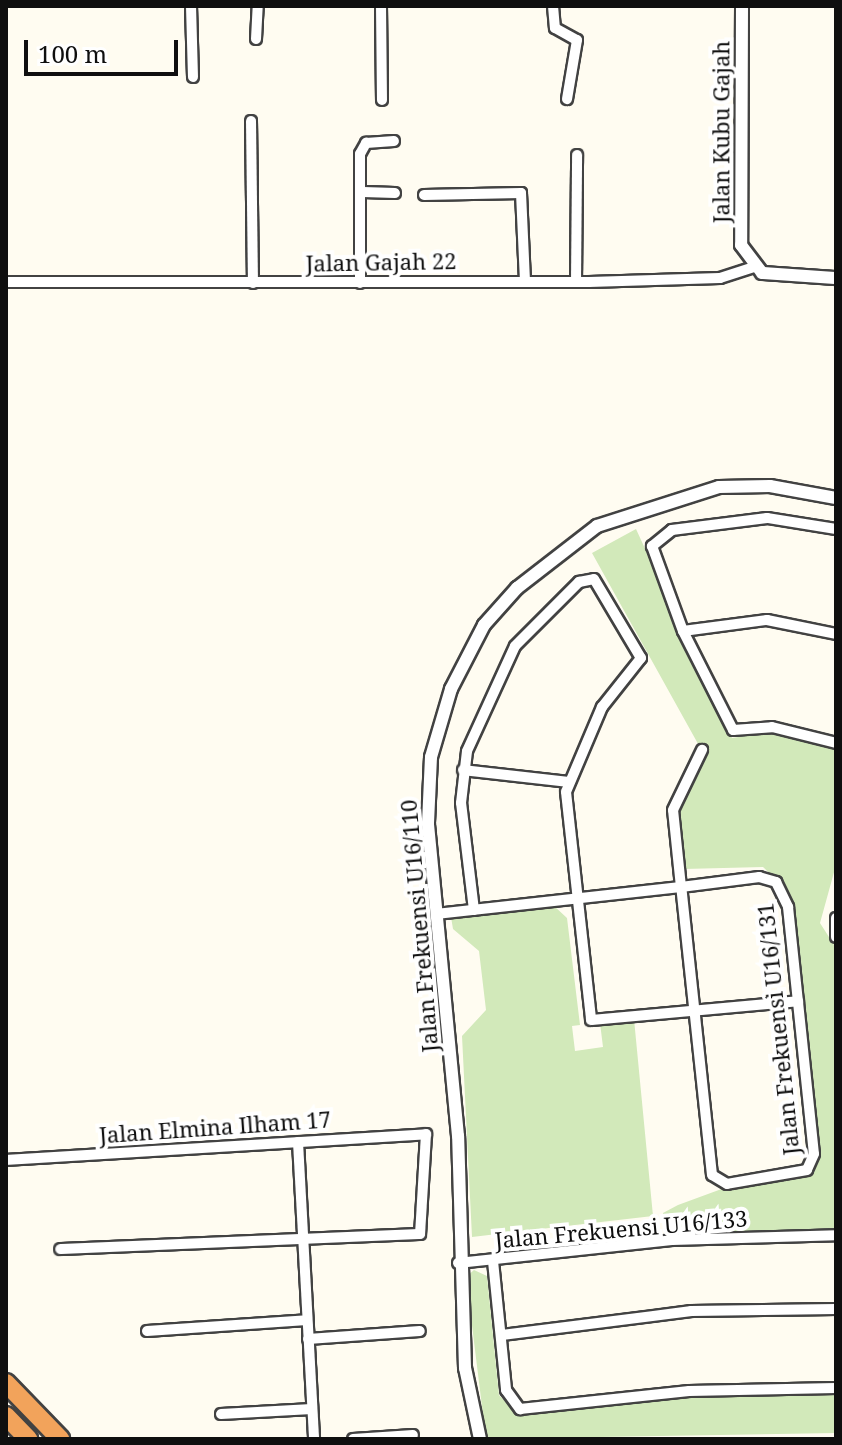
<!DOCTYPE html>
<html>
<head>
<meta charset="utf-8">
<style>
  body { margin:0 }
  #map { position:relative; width:842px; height:1445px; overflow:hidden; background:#fffcf1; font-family:"Noto Serif",serif }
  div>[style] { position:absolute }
  .green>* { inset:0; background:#d2e9ba }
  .roads { filter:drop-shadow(2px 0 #424242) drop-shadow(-2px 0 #424242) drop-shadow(0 2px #424242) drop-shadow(0 -2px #424242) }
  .minor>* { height:10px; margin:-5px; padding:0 5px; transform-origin:5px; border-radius:5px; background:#fff }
  .tertiary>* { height:12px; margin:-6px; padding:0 6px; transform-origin:6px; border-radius:6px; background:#fff }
  .motorway>* { height:18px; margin:-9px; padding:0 9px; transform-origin:9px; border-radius:9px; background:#f2a35b }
  span { translate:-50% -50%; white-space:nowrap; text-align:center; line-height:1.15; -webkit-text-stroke:8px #fff; paint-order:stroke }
  .street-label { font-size:22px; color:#0f0f0f }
  .frame { position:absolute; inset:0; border:8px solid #0f0f0f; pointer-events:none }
  .scale { position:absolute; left:24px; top:40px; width:154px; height:36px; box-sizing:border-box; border:4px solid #0f0f0f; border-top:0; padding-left:10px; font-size:24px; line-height:28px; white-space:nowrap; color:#0f0f0f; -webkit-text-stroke:6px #fff; paint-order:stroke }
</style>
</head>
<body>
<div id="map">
  <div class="green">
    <div style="clip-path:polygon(636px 529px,732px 738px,771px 732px,836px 750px,836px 865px,820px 923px,836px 948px,836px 1229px,666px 1233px,663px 1213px,678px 1205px,727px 1187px,796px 1176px,813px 1156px,785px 888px,763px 867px,684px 869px,672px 811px,702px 751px,592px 553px)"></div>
    <div style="clip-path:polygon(553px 905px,567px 918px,580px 1025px,572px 1026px,575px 1051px,603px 1047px,600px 1023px,634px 1019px,653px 1216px,472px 1237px,462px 1036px,486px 1010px,479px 951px,453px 929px,451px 917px)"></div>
    <div style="clip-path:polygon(474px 1270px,487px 1276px,499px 1395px,517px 1414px,692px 1397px,836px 1395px,836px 1433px,486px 1439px,466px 1277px)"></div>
  </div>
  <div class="roads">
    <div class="minor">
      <div style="left:191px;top:6px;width:71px;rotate:88.4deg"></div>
      <div style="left:381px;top:6px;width:94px;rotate:89.4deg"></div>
      <div style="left:553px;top:6px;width:22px;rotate:85deg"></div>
      <div style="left:555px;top:28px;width:25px;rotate:29deg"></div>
      <div style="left:577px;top:40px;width:60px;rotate:99.6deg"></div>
      <div style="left:256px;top:39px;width:33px;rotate:-87deg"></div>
      <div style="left:251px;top:121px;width:162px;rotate:89.3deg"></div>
      <div style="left:363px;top:192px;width:32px;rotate:2deg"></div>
      <div style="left:424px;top:195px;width:97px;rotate:-1.2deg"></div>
      <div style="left:521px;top:193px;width:88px;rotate:87.4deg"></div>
      <div style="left:6px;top:282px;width:583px"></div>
      <div style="left:589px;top:282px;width:131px;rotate:-1.7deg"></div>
      <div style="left:720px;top:278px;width:35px;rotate:-18deg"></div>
      <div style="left:576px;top:282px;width:127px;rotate:-89.5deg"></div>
      <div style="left:360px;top:283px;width:129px;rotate:-90deg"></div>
      <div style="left:360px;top:154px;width:13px;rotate:-61deg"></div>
      <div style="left:366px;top:143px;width:28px;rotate:-4deg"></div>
      <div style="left:836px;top:529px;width:70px;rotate:-170.9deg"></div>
      <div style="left:767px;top:518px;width:96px;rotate:172.8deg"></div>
      <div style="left:672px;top:530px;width:26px;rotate:141deg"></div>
      <div style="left:652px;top:546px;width:90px;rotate:70deg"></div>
      <div style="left:683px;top:631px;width:85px;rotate:-7.5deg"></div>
      <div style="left:767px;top:620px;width:70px;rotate:11.5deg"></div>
      <div style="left:683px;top:631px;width:111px;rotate:63.2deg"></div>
      <div style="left:733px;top:730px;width:39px;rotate:-4deg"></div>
      <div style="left:772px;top:727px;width:66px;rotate:14deg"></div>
      <div style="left:463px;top:770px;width:106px;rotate:6.5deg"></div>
      <div style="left:474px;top:910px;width:108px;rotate:-96.9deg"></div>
      <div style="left:461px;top:803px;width:52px;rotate:-83.4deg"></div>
      <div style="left:467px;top:751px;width:115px;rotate:-65.4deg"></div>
      <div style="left:515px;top:646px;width:91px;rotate:-45deg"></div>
      <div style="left:579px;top:582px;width:15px;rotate:-11deg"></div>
      <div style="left:594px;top:579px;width:92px;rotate:59.3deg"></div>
      <div style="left:641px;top:658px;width:63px;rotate:128.5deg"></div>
      <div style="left:602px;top:707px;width:92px;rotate:113deg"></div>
      <div style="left:566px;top:792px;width:229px;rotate:83.7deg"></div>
      <div style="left:591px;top:1020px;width:208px;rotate:-5.2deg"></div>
      <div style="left:436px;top:914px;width:246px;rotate:-6.3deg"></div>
      <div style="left:681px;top:887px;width:79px;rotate:-7.3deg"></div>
      <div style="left:759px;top:877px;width:18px;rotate:16deg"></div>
      <div style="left:776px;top:882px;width:28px;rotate:64deg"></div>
      <div style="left:788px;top:907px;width:248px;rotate:84deg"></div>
      <div style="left:814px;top:1154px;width:17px;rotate:114deg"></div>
      <div style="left:807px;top:1170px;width:81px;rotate:170.1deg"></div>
      <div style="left:727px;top:1184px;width:17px;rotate:-149deg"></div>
      <div style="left:712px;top:1175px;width:290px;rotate:-96.1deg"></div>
      <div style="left:681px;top:887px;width:77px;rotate:-95.9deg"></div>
      <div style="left:673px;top:810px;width:67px;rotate:-64.2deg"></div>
      <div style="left:836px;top:918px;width:19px;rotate:90deg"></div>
      <div style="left:298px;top:1142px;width:297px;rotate:86.9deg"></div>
      <div style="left:6px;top:1160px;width:421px;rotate:-3.5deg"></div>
      <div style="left:426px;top:1134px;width:100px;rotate:93.4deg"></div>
      <div style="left:420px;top:1234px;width:360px;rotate:177.6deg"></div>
      <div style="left:493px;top:1261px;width:130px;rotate:84.2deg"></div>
      <div style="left:506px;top:1390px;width:24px;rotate:54deg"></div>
      <div style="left:520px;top:1409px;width:170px;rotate:-6.1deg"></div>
      <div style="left:689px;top:1391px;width:147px;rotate:-1.2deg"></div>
      <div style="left:458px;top:1263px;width:215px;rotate:-6.1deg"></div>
      <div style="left:672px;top:1240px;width:164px;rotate:-1.7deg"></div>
      <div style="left:147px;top:1331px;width:160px;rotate:-3.9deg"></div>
      <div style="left:502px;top:1335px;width:191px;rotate:-7.2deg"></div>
      <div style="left:691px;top:1311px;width:145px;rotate:-0.8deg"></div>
      <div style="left:308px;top:1339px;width:112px;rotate:-4.1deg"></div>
      <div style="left:221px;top:1414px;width:91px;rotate:-3.1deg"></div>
      <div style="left:353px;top:1439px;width:60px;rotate:-3.8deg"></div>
    </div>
    <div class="tertiary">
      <div style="left:742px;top:6px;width:239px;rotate:90.2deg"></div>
      <div style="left:741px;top:245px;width:35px;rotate:53deg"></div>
      <div style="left:762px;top:273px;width:74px;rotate:3.9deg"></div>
      <div style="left:480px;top:1439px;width:73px;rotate:-101.9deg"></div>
      <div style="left:465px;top:1368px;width:232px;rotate:-91.7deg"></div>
      <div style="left:458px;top:1136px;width:314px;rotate:-95.5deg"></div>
      <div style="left:428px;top:823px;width:66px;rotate:-87.4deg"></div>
      <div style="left:431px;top:757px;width:71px;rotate:-73.6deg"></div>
      <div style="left:451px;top:689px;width:72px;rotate:-62.7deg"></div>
      <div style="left:484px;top:625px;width:50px;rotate:-48.3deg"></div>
      <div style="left:517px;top:588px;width:101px;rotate:-37.8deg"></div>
      <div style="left:597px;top:526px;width:128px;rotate:-17.7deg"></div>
      <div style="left:719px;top:487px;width:51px;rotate:-1.1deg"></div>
      <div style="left:770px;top:486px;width:67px;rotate:10.3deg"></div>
    </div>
    <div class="motorway">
      <div style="left:6px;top:1383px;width:78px;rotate:46deg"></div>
      <div style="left:6px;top:1416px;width:32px;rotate:46deg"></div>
    </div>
  </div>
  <div class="street-label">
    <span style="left:721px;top:132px;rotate:-90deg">Jalan Kubu Gajah</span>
    <span style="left:381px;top:262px;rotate:-1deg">Jalan Gajah 22</span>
    <span style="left:419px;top:926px;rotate:-95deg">Jalan Frekuensi U16/110</span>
    <span style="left:778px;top:1029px;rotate:-96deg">Jalan Frekuensi U16/131</span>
    <span style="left:215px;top:1127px;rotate:-4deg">Jalan Elmina Ilham 17</span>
    <span style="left:621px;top:1229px;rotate:-5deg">Jalan Frekuensi U16/133</span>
  </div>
  <div class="frame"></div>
  <div class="scale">100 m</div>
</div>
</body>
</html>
